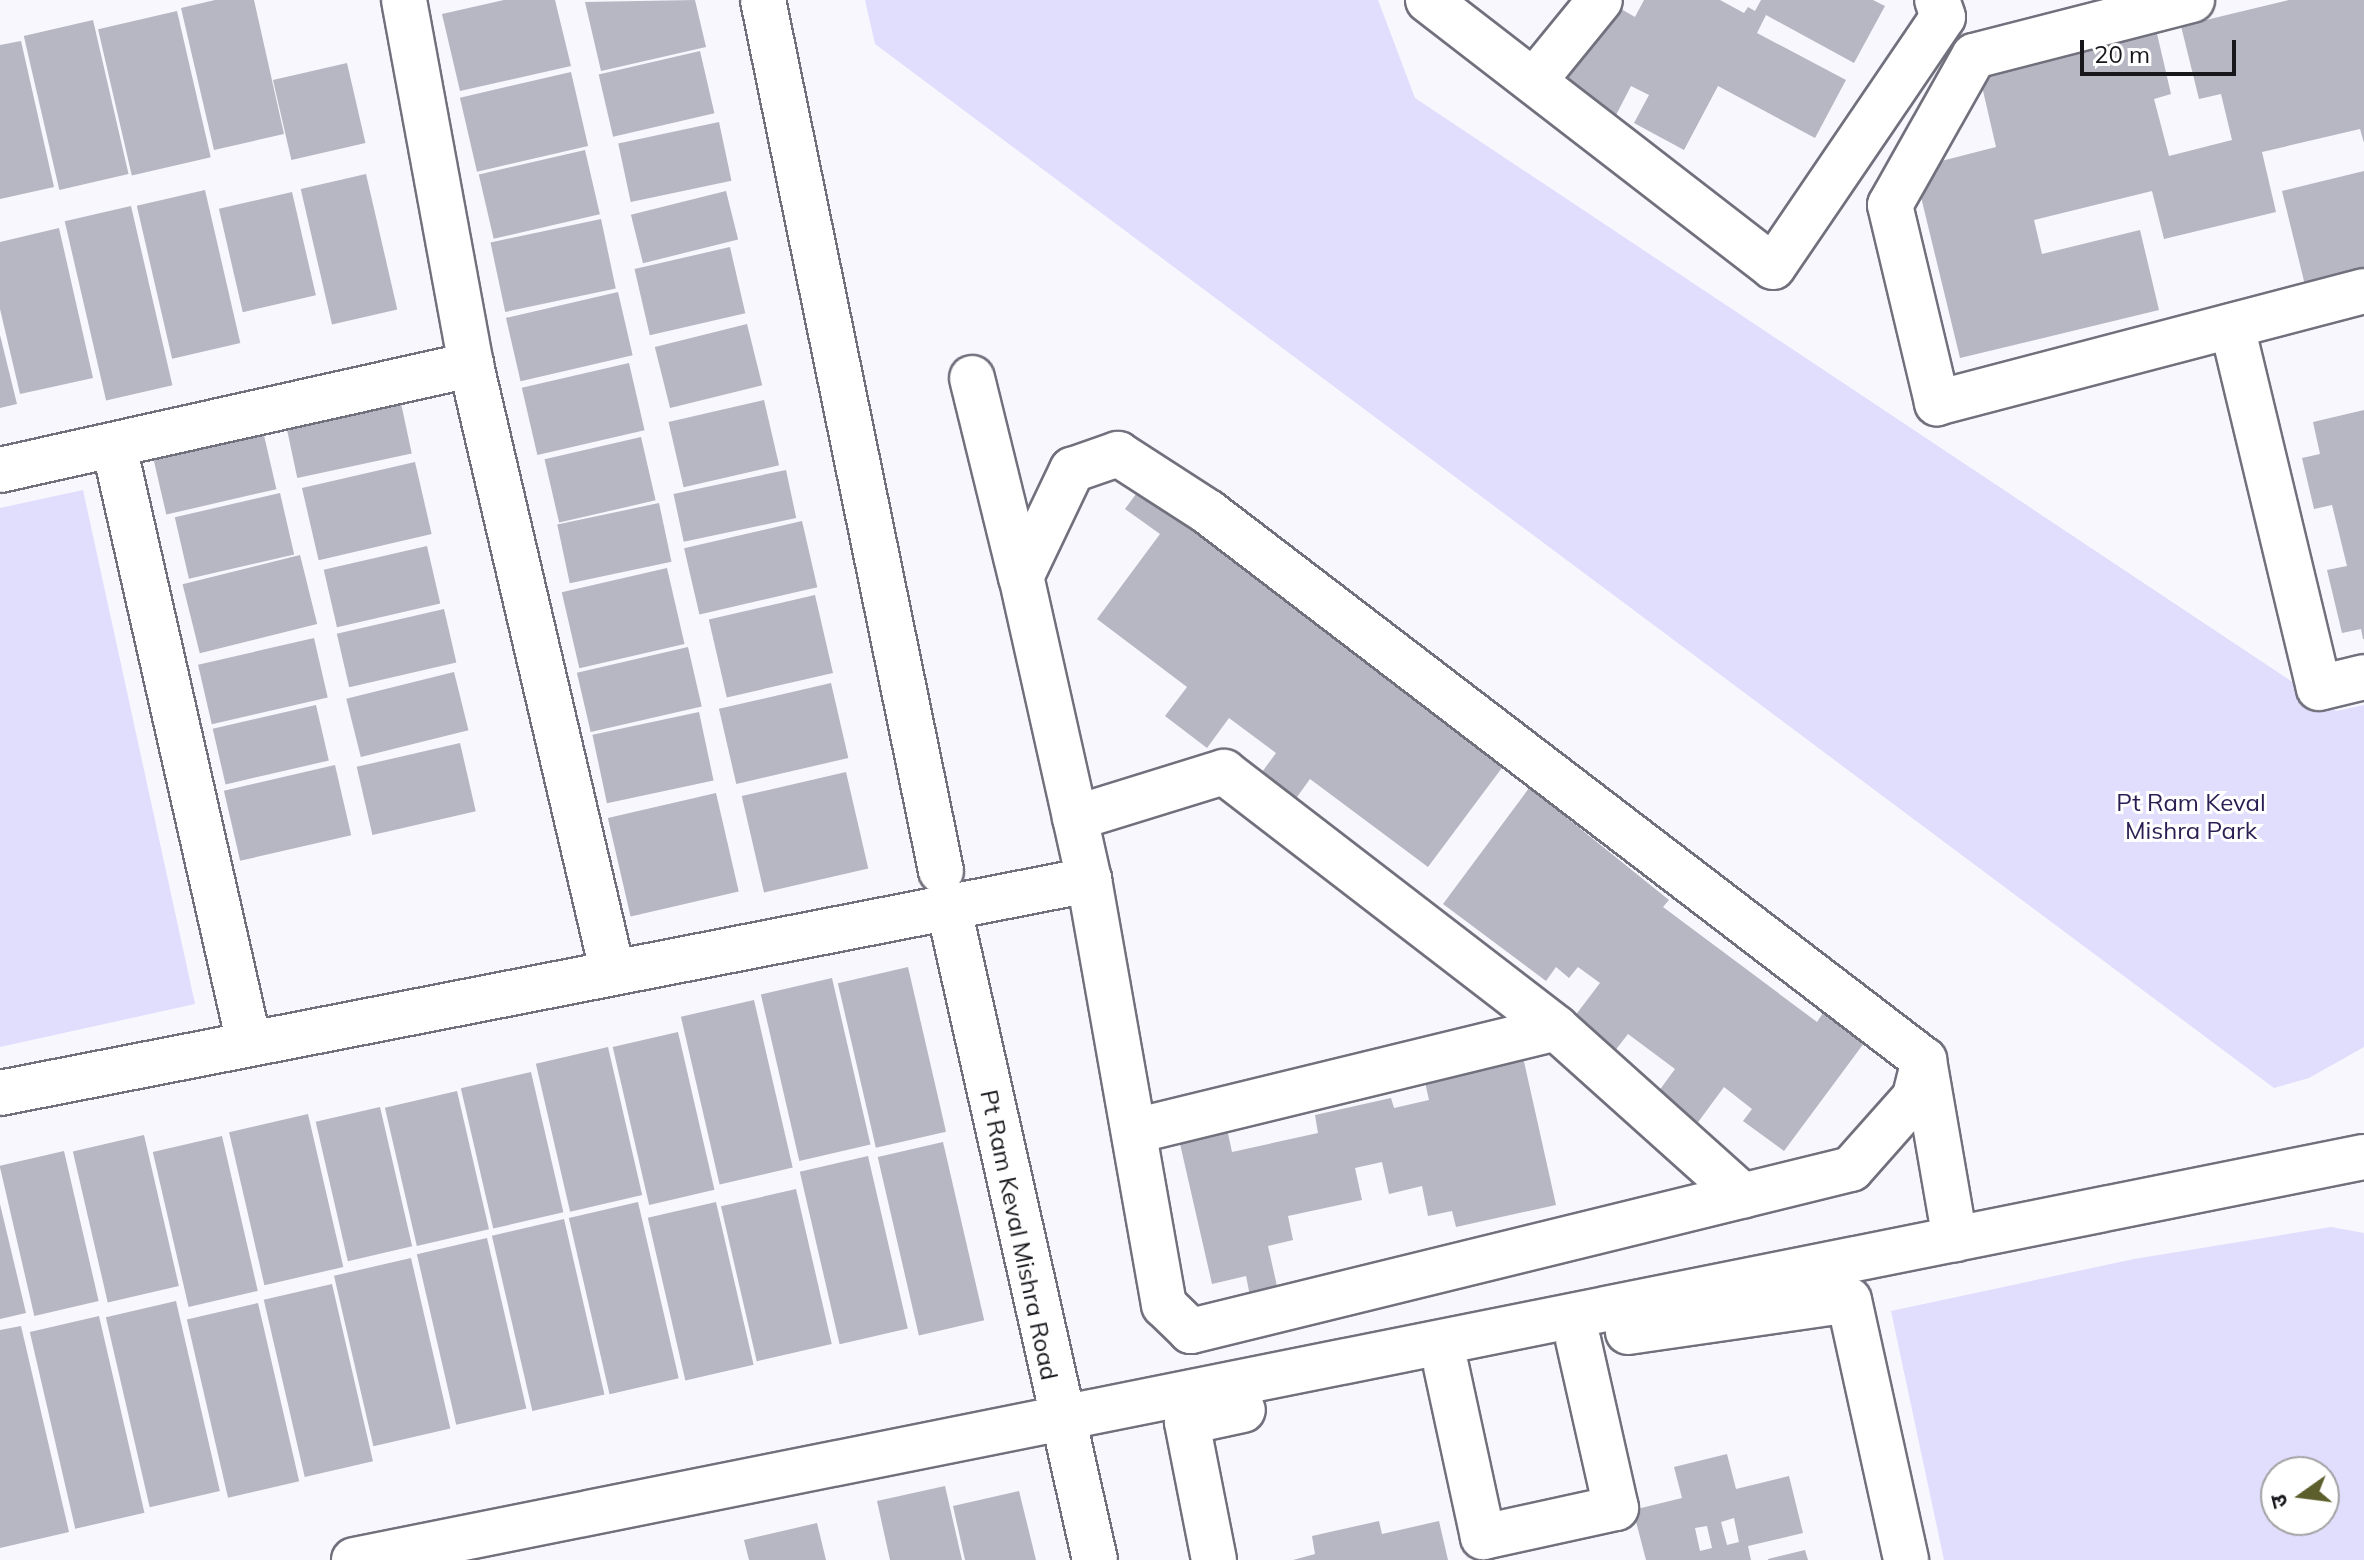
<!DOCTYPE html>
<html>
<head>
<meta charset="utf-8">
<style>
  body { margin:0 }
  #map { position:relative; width:2364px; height:1560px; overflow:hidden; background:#f7f7fd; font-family:Mulish,"Noto Sans Devanagari",sans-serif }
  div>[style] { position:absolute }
  .green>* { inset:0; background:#e1ddfd }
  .building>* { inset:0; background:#b7b6c3; transform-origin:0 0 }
  .roads { filter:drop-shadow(2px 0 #71707d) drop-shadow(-2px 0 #71707d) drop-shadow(0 2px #71707d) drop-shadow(0 -2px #71707d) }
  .minor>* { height:44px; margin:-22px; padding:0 22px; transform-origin:22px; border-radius:22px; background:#fff }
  span { translate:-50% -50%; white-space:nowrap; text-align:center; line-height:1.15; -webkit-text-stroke:6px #fff; paint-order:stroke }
  .park-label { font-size:24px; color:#2b1e52 }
  .street-label { font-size:24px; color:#18171c }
  .north { position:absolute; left:2260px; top:1456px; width:80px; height:80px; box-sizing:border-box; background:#fff; border:2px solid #a3a2a4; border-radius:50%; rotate:256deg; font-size:22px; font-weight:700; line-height:32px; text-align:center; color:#18171c }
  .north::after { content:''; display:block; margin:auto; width:28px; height:36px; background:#5c5e2b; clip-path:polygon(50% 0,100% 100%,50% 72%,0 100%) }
  .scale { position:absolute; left:2080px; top:40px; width:156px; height:36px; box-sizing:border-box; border:4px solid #18171c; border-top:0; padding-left:10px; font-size:24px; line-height:28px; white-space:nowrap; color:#18171c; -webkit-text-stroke:6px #fff; paint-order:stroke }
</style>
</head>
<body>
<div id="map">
  <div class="green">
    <div style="clip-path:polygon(865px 0,1378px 0,1415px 98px,2336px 711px,2364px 705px,2364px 1047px,2309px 1078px,2274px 1088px,875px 44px)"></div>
    <div style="clip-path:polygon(83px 490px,195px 1004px,0 1047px,0 508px)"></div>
    <div style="clip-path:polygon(evenodd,2331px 1227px,2364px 1233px,2364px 1560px,1944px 1560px,1891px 1311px,2134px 1259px,2331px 1227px,2276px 1472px,2324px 1472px,2324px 1520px,2276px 1520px,2276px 1472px)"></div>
  </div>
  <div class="building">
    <div style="clip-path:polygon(215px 0,254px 0,284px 134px,214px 150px,181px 8px)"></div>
    <div style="clip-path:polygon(504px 0,555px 0,571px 66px,460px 91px,442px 14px)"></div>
    <div style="clip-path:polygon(695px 0,706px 47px,601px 71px,585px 2px)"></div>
    <div style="clip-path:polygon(1644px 0,1720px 0,1744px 13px,1748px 7px,1755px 11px,1761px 0,1873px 0,1885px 6px,1854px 63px,1766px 15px,1757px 33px,1846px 80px,1815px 138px,1718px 86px,1684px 150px,1634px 123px,1649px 95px,1631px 86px,1615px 117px,1562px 89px,1609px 2px,1635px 17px)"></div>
    <div style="clip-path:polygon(2289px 0,2364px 0,2364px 143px,2360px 129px,2262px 152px,2276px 212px,2164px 239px,2152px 191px,2034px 220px,2042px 254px,2140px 230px,2159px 310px,1960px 358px,1914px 168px,1996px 147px,1978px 69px,2155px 25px,2171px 94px,2154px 99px,2169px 156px,2232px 140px,2221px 94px,2199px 99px,2181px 26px)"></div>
    <div style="left:177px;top:11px;width:150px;height:81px;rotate:77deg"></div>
    <div style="left:93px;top:20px;width:158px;height:71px;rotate:77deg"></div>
    <div style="clip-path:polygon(21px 41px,54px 187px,0 199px,0 45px)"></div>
    <div style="left:700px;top:51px;width:64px;height:104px;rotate:77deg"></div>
    <div style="left:347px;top:63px;width:82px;height:76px;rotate:77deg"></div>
    <div style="left:571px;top:72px;width:76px;height:114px;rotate:77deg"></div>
    <div style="left:719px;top:122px;width:60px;height:103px;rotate:78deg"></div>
    <div style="left:585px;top:150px;width:66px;height:109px;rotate:77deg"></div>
    <div style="clip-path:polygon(2364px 171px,2364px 271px,2305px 285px,2282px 191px)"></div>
    <div style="left:366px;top:174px;width:139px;height:67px;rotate:77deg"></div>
    <div style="left:205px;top:190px;width:157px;height:70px;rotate:77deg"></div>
    <div style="left:726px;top:191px;width:50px;height:98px;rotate:76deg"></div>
    <div style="left:292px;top:192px;width:106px;height:75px;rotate:77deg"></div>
    <div style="left:131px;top:206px;width:184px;height:68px;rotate:77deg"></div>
    <div style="left:601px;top:219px;width:71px;height:113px;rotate:78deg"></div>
    <div style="clip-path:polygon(59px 228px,93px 378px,20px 394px,0 309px,0 242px)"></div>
    <div style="left:730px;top:247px;width:68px;height:98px;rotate:77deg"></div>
    <div style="left:618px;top:292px;width:65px;height:115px;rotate:77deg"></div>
    <div style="left:747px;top:324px;width:63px;height:95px;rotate:76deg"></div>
    <div style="clip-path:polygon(0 335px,17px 404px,0 408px)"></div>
    <div style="left:629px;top:363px;width:69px;height:110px;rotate:77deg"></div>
    <div style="left:398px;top:389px;width:66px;height:117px;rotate:78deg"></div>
    <div style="left:764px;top:400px;width:67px;height:98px;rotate:77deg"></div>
    <div style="clip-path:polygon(2364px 410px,2364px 639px,2363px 639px,2361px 629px,2342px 633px,2327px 570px,2347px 566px,2332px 505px,2314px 509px,2302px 458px,2320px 454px,2313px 422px)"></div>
    <div style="left:260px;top:418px;width:73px;height:113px;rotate:77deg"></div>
    <div style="left:641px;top:437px;width:65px;height:99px;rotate:77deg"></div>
    <div style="left:415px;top:462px;width:74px;height:116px;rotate:77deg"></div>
    <div style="left:786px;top:470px;width:49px;height:115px;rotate:78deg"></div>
    <div style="clip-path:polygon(1147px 479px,1513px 753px,1428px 867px,1310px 779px,1289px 808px,1254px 783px,1276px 753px,1229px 718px,1207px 748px,1165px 716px,1187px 687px,1097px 619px,1160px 534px,1125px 509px)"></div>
    <div style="left:280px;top:493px;width:63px;height:108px;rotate:77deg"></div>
    <div style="left:659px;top:503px;width:60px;height:104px;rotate:78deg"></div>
    <div style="left:802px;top:521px;width:68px;height:121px;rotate:77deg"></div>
    <div style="left:427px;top:546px;width:59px;height:106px;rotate:77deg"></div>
    <div style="left:300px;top:555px;width:71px;height:121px;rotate:76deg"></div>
    <div style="left:667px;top:568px;width:78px;height:108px;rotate:77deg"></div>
    <div style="left:815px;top:595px;width:80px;height:109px;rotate:77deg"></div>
    <div style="left:444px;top:609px;width:55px;height:110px;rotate:77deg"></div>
    <div style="left:314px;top:638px;width:61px;height:119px;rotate:77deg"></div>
    <div style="left:688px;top:647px;width:61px;height:114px;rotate:77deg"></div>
    <div style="left:454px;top:672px;width:60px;height:111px;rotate:76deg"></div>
    <div style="left:831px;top:683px;width:77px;height:115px;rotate:77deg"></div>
    <div style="left:316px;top:705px;width:57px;height:106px;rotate:77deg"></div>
    <div style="left:699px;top:712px;width:70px;height:109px;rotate:78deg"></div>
    <div style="left:460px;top:743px;width:70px;height:106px;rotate:77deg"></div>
    <div style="left:335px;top:765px;width:72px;height:114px;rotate:77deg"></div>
    <div style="left:846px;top:772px;width:99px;height:107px;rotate:77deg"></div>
    <div style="clip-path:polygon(1535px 780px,1573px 810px,1567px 818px,1669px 900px,1663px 907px,1817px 1022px,1829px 1004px,1870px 1035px,1784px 1151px,1743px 1121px,1752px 1109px,1724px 1087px,1693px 1129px,1653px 1099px,1675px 1069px,1628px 1034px,1607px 1061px,1565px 1029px,1600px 983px,1578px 967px,1569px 978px,1556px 967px,1546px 981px,1443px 904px)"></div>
    <div style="left:716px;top:793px;width:101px;height:111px;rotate:77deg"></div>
    <div style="left:908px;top:967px;width:169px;height:72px;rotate:77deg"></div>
    <div style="left:832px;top:978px;width:171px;height:73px;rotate:77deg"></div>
    <div style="left:754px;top:1000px;width:172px;height:75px;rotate:77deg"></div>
    <div style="left:678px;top:1032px;width:162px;height:67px;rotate:77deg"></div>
    <div style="left:608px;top:1047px;width:152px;height:74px;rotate:77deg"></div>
    <div style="clip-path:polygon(1521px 1048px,1556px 1205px,1456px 1227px,1452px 1211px,1428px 1216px,1422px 1186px,1389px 1194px,1382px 1162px,1355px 1168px,1362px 1200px,1288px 1216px,1293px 1240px,1268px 1246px,1279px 1295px,1251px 1301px,1246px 1276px,1212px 1284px,1178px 1135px,1226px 1124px,1232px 1152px,1318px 1133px,1315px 1115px,1391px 1098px,1394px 1108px,1429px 1100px,1425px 1082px)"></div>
    <div style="left:531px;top:1072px;width:144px;height:72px;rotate:77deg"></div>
    <div style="left:457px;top:1091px;width:142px;height:74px;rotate:77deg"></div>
    <div style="left:380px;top:1107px;width:143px;height:66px;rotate:77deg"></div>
    <div style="left:308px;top:1114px;width:157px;height:81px;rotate:77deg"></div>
    <div style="left:144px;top:1135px;width:155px;height:73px;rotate:77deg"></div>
    <div style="left:222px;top:1136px;width:159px;height:71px;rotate:77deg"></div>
    <div style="left:943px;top:1142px;width:183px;height:67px;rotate:77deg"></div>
    <div style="left:64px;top:1151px;width:154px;height:66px;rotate:77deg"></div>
    <div style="left:868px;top:1156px;width:177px;height:70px;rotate:77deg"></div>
    <div style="left:796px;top:1189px;width:159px;height:77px;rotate:77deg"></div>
    <div style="left:638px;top:1202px;width:181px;height:71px;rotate:77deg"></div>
    <div style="left:716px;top:1202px;width:167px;height:70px;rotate:77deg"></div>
    <div style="clip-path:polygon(0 1204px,26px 1313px,0 1319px)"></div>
    <div style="left:564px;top:1219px;width:180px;height:74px;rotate:77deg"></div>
    <div style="left:487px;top:1238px;width:175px;height:72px;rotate:77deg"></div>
    <div style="left:411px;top:1258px;width:175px;height:79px;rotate:77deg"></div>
    <div style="left:332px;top:1284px;width:182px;height:70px;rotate:77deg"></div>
    <div style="left:176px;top:1301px;width:195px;height:72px;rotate:77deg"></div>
    <div style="left:258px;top:1303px;width:183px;height:73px;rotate:77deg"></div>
    <div style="left:99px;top:1316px;width:202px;height:71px;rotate:77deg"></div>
    <div style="clip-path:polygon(21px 1326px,69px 1532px,0 1548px,0 1330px)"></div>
    <div style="clip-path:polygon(evenodd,1727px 1454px,1736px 1489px,1789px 1476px,1803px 1533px,1748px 1546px,1751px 1560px,1646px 1560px,1633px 1510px,1682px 1498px,1674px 1467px,1727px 1454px,1734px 1518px,1739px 1542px,1727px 1545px,1721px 1522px,1734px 1518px,1727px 1454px,1707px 1526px,1712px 1548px,1700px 1551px,1695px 1528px,1707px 1526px)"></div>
    <div style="clip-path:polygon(945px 1486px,962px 1560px,890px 1560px,877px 1501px)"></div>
    <div style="clip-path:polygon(1019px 1491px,1036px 1560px,965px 1560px,953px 1506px)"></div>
    <div style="clip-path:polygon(1379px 1521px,1382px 1534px,1439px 1521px,1448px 1560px,1293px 1560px,1315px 1554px,1312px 1536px)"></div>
    <div style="clip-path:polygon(817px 1523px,826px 1560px,749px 1560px,744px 1540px)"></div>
    <div style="clip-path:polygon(1805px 1550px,1808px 1560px,1768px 1560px,1768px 1559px)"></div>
  </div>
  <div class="roads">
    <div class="minor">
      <div style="left:404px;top:0;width:371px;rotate:79.6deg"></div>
      <div style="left:471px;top:365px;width:621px;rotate:76.88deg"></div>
      <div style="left:763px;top:0;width:889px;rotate:78.45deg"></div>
      <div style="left:1428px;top:0;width:436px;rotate:37.7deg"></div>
      <div style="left:1773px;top:267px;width:302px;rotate:-55.8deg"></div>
      <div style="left:1943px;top:17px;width:18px;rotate:-109deg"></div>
      <div style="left:2192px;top:0;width:225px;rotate:165.6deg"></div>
      <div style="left:1974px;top:56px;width:171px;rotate:119.4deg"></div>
      <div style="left:1890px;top:205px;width:204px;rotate:76.6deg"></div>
      <div style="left:1937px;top:403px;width:441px;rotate:-14.7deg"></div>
      <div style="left:1534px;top:81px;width:104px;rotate:-50.8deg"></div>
      <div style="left:2232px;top:326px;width:372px;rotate:76.5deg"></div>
      <div style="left:2319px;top:688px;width:46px;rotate:-13.7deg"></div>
      <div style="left:972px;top:378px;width:205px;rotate:76.2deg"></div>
      <div style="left:114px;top:446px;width:612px;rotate:77.26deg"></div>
      <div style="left:0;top:470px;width:483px;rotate:-12.6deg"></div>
      <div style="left:1075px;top:818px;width:156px;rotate:-17.2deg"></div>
      <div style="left:1224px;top:772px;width:419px;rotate:37.6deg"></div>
      <div style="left:1556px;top:1028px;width:251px;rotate:41.9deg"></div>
      <div style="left:949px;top:909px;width:667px;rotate:77.36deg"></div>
      <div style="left:1924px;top:1060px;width:38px;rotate:104deg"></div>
      <div style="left:1915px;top:1097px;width:96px;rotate:131.6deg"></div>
      <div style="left:1851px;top:1169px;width:680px;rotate:166.21deg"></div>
      <div style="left:1191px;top:1331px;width:37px;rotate:-136deg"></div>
      <div style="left:1164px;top:1305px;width:432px;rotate:-100deg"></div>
      <div style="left:1089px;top:880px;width:311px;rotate:-102.6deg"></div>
      <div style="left:1021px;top:577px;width:119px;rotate:-64.5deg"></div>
      <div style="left:1072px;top:470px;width:49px;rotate:-19.2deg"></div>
      <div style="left:1118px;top:454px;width:107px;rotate:32.8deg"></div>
      <div style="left:1208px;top:512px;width:902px;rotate:37.43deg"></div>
      <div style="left:1924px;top:1060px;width:182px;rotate:80.2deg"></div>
      <div style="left:0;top:1093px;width:1110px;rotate:-11.07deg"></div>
      <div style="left:1135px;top:1131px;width:433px;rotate:-13.7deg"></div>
      <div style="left:1628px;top:1332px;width:223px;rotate:-8.2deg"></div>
      <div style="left:1849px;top:1300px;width:266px;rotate:77.6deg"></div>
      <div style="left:1446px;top:1366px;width:175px;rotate:77.8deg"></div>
      <div style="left:1483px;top:1537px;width:136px;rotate:-12.3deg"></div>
      <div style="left:1616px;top:1508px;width:172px;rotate:-102.7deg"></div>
      <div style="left:354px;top:1560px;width:2050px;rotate:-11.34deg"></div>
      <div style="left:1214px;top:1560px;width:141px;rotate:-101.1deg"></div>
      <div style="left:1187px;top:1422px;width:57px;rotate:-12.1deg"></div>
    </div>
  </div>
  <div class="park-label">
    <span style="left:2191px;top:817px">Pt Ram Keval<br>Mishra Park</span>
  </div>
  <div class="street-label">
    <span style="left:1019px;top:1235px;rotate:78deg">Pt Ram Keval Mishra Road</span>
  </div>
  <div class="north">उ</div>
  <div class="scale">20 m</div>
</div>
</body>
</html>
